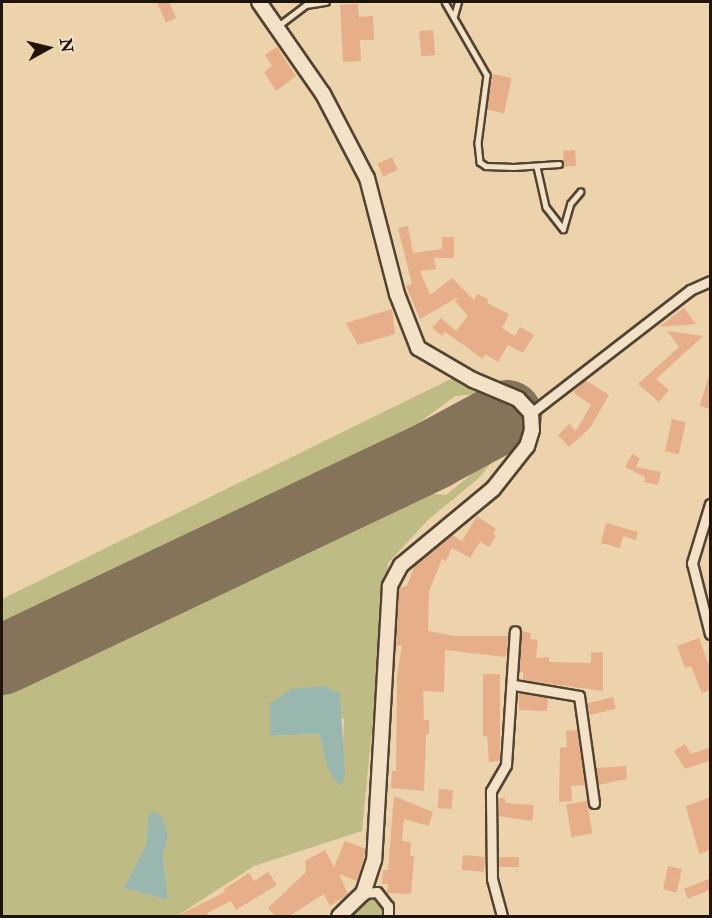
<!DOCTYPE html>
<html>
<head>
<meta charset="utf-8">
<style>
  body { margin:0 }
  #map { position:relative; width:712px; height:918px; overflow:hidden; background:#ecd3ab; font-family:"IM FELL Double Pica",serif }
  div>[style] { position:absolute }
  .green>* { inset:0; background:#bebb84 }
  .water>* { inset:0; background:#99b7af }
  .runway>* { height:70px; margin:-35px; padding:0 35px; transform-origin:35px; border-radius:35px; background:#86745a }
  .building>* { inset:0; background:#e6ae89; transform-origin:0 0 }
  .roads { filter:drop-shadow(2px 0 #524432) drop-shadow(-2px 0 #524432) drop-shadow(0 2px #524432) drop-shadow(0 -2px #524432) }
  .lane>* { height:4.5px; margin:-2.25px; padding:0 2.25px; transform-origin:2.25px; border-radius:2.25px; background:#f3e2c8 }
  .street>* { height:9px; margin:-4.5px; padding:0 4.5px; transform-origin:4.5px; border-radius:4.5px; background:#f3e2c8 }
  .secondary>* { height:14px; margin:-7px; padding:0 7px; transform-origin:7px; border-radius:7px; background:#f3e2c8 }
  span { translate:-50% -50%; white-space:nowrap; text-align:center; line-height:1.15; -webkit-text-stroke:6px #f3e2c8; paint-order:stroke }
  .frame { position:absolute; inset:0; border:3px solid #1f140a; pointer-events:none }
  .north { position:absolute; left:18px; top:18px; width:60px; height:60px; -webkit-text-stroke:4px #f3e2c8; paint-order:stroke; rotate:82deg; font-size:16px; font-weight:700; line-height:24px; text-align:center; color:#1f140a }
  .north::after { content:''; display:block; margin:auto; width:21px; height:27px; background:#1f140a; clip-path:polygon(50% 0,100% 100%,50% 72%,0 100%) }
</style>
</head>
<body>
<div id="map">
  <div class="green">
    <div style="clip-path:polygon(evenodd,455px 377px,510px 400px,516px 414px,513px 435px,479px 478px,429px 519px,388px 563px,362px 831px,254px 866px,177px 916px,2px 916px,2px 682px,396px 491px,446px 495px,495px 455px,512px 425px,510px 406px,475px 394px,455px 396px,373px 457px,2px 639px,2px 599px,455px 377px,270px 703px,344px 719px,341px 786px,328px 769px,319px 734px,270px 736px,270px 703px,455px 377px,168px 834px,163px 856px,168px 900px,124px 888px,147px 843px,168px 834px)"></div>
    <div style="clip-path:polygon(377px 892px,388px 916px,339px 916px,363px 893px)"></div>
  </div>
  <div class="water">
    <div style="clip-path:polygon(322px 686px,340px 693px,345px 776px,340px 787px,328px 769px,319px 734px,270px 736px,270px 703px,292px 689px)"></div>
    <div style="clip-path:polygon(152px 811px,161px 815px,168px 835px,163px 856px,168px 900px,124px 888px,147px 843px,148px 818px)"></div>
  </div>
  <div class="runway">
    <div style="left:2px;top:660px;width:480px;rotate:-25.4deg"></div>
    <div style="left:435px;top:454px;width:82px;rotate:-28.4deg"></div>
  </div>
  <div class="building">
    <div style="clip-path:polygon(157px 2px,169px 2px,176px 18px,166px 23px)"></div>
    <div style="clip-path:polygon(358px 4px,359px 17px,373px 16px,374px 40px,360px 40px,361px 61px,343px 62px,340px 5px)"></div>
    <div style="left:433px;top:30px;width:25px;height:14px;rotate:85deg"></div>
    <div style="clip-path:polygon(277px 47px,296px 76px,276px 91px,264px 72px,272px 66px,265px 55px)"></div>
    <div style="left:493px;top:74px;width:19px;height:36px;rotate:12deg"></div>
    <div style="left:575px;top:150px;width:16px;height:12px;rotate:86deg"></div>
    <div style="left:392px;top:157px;width:14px;height:16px;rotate:65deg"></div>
    <div style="clip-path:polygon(408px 226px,413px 253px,442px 249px,442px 237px,454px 237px,454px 258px,434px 258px,436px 269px,420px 271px,430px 295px,452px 278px,474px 300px,477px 294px,488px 299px,487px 303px,509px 314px,502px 328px,515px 336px,520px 327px,534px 335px,523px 353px,508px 345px,498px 362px,485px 354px,483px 359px,445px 332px,442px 336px,432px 328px,441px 318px,456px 331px,468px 316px,455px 301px,458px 297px,420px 319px,406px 286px,412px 284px,398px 228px)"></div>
    <div style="clip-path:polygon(684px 308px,696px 324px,659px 327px)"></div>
    <div style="clip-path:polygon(392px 309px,395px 334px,358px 345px,346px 323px)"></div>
    <div style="clip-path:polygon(667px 331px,703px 336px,656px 379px,669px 390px,659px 402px,638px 384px,679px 347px)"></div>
    <div style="clip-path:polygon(708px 378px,711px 378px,711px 409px,700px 406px)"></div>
    <div style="clip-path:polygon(585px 380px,609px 395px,590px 428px,569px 447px,558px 435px,569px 424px,576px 431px,591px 405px,573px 392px)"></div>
    <div style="left:672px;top:419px;width:14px;height:33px;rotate:12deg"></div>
    <div style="clip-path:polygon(632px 454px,640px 458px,636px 467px,661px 472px,658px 485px,644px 482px,645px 477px,625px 467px)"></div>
    <div style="clip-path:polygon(477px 516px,496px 529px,493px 534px,496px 536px,489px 547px,480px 542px,470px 558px,452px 548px,446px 561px,442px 559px,429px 591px,428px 631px,455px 636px,508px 636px,506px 657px,445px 650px,444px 692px,423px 691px,424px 720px,429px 720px,429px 734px,426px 734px,424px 791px,391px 788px,392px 771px,396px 771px,397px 677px,402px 645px,396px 646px,399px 588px,407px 586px,415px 565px,452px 535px,462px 541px)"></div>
    <div style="clip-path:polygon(606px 523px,638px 532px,636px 540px,623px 536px,620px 548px,601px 543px)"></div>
    <div style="clip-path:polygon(522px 631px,531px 633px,530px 639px,538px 640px,536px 658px,549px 657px,549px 662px,591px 663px,591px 653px,603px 652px,603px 691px,523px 680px,523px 672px,519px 672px)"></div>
    <div style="clip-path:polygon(699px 638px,711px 671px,711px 690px,702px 693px,691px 666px,685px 668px,677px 646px)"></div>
    <div style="clip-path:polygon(483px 674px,500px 674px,500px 761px,489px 762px,487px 736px,483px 736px)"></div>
    <div style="clip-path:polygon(519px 693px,548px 698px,547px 711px,519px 710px)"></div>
    <div style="left:613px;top:697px;width:12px;height:27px;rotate:76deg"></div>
    <div style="clip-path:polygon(577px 730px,585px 785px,571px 786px,572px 801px,559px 802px,560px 748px,567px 747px,566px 731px)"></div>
    <div style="clip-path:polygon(685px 744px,691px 754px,711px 747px,711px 760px,685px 769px,674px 751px)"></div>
    <div style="clip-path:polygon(626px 766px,627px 779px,598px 785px,596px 768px)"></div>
    <div style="left:439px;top:789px;width:14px;height:19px;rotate:4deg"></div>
    <div style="clip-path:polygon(394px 796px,433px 812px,429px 826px,404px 819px,402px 841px,411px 842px,410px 856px,414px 856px,411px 894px,387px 893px,388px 884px,382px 884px,383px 870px,388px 870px)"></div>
    <div style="clip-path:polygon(711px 797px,711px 850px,699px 854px,686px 806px)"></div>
    <div style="clip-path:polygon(498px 798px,505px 798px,505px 803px,534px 805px,532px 821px,498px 816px)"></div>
    <div style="left:587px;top:801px;width:33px;height:21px;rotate:81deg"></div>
    <div style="clip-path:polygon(345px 841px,366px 849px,357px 881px,339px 874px,348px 894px,330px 906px,324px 894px,289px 916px,275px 916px,268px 908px,306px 872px,305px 861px,325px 850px,334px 867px)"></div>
    <div style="left:463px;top:855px;width:22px;height:15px;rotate:5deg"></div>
    <div style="left:519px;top:857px;width:10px;height:20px;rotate:90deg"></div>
    <div style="left:668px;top:866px;width:14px;height:24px;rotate:12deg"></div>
    <div style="clip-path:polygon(268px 872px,277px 885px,236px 910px,231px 901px,207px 913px,209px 916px,177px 916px,225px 892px,224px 889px,249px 873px,254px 881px)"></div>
    <div style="clip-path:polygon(711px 878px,711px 889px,688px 899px,684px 889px)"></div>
  </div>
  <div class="roads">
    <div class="lane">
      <div style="left:445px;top:2px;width:84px;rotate:60.1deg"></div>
      <div style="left:487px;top:75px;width:69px;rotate:97.5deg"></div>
      <div style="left:478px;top:143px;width:19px;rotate:84deg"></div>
      <div style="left:480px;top:162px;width:7px;rotate:34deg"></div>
      <div style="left:486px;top:166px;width:28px;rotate:2deg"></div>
      <div style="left:514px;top:167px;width:45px;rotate:-3.8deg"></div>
      <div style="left:454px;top:16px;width:15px;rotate:-74deg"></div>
      <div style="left:278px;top:26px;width:35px;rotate:-37deg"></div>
      <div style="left:306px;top:5px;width:20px;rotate:-9deg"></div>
      <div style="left:537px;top:167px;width:41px;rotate:77.3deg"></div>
      <div style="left:546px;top:207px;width:28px;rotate:52deg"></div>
      <div style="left:563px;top:229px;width:26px;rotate:-74deg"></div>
      <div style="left:570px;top:204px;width:16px;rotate:-50deg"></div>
    </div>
    <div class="street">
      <div style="left:531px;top:413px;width:201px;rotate:-37.7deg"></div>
      <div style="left:690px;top:290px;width:22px;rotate:-24deg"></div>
      <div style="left:710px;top:504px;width:62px;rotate:107deg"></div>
      <div style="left:692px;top:563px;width:73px;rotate:75.8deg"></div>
      <div style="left:514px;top:685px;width:66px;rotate:9.6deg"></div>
      <div style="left:579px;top:696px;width:108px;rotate:82deg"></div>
      <div style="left:363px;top:893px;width:14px;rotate:-4deg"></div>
      <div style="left:377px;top:892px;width:18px;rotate:52deg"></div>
      <div style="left:388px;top:906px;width:10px;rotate:90deg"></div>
      <div style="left:502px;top:916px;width:38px;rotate:-105deg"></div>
      <div style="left:492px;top:879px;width:88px;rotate:-90.7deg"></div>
      <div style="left:491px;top:791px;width:30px;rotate:-60deg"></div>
      <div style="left:506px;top:765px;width:134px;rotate:-86.2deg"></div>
    </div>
    <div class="secondary">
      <div style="left:259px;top:2px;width:112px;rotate:55.2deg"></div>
      <div style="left:323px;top:94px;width:95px;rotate:62.4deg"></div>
      <div style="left:367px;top:178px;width:120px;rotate:75.5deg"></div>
      <div style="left:397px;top:294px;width:58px;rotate:68.7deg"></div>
      <div style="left:418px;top:348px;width:64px;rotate:30.2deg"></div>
      <div style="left:473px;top:380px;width:49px;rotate:22.9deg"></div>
      <div style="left:518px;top:399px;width:19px;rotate:47deg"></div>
      <div style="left:531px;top:413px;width:17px;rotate:87deg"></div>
      <div style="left:532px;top:430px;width:17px;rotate:107deg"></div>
      <div style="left:527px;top:446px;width:55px;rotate:128.3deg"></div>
      <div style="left:493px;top:489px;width:119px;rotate:140.4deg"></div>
      <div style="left:401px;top:565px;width:24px;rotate:118deg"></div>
      <div style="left:390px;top:586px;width:274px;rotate:93.3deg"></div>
      <div style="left:374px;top:860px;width:35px;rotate:108deg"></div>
      <div style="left:363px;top:893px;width:33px;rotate:136deg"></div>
    </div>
  </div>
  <div class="frame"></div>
  <div class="north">N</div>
</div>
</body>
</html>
